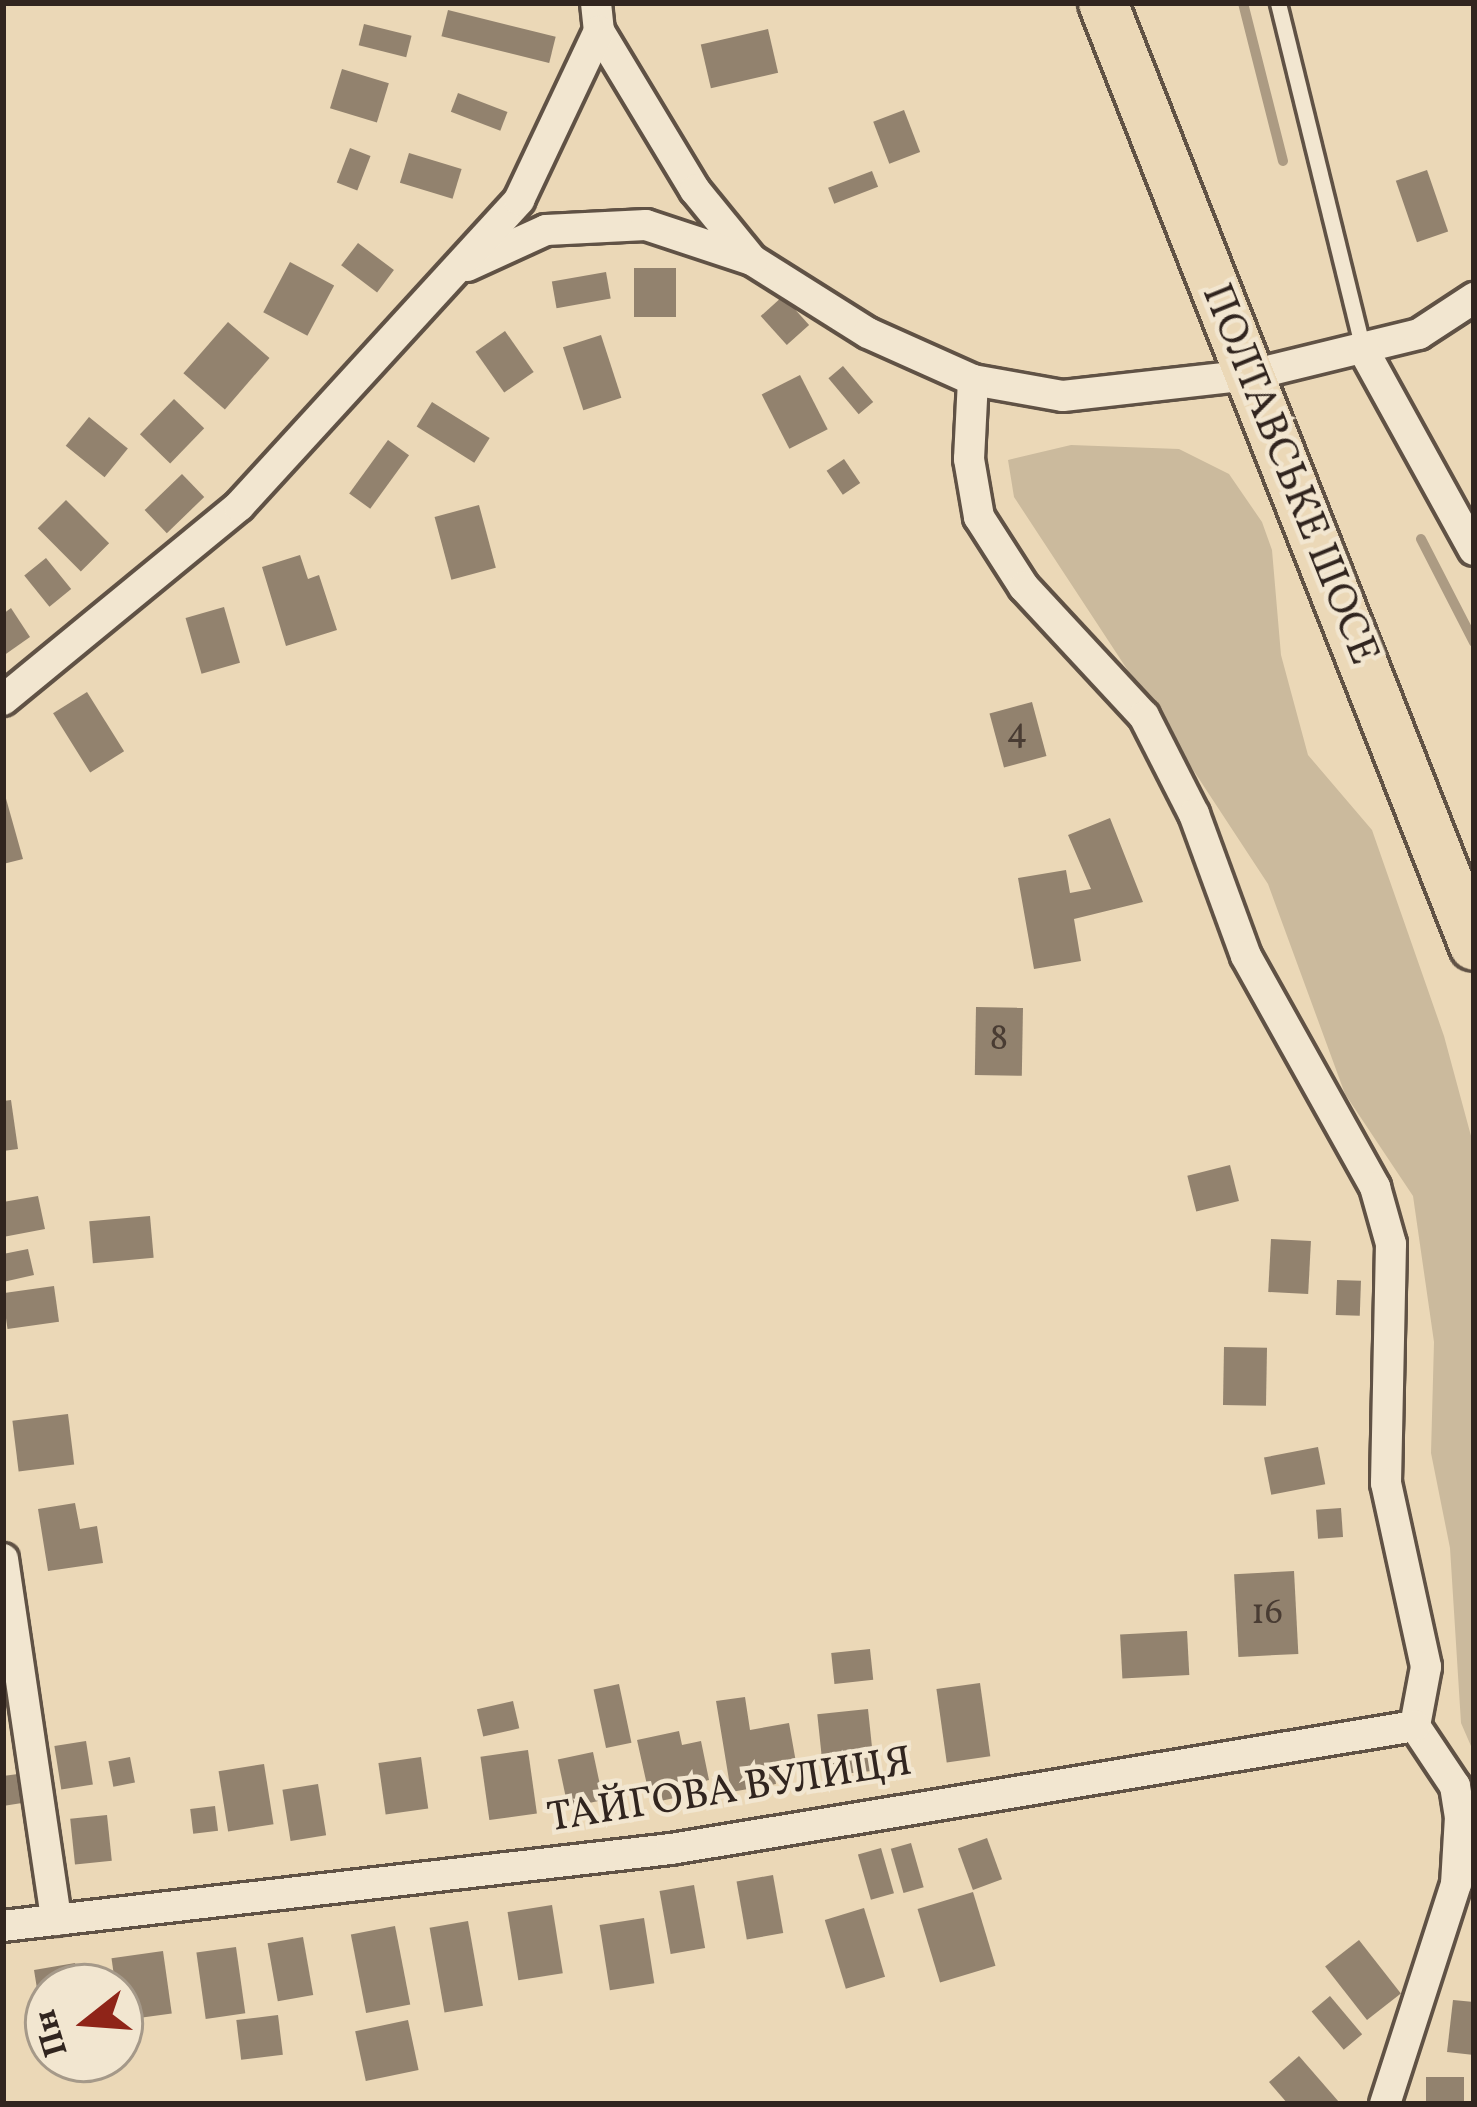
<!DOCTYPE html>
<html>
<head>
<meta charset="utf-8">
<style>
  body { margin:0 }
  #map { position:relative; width:1477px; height:2107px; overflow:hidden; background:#ebd8b7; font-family:Vollkorn,serif }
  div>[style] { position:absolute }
  .green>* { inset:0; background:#cbba9d }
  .stream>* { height:10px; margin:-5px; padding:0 5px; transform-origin:5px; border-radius:5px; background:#ac9b83 }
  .building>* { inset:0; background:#92826e; transform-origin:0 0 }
  .roads { filter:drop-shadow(3px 0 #605245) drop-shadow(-3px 0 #605245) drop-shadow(0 3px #605245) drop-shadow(0 -3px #605245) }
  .lane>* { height:15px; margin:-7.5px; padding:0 7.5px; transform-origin:7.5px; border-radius:7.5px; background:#f2e6d0 }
  .street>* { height:30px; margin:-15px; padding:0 15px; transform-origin:15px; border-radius:15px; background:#f2e6d0 }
  .primary>* { height:48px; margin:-24px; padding:0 24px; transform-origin:24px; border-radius:24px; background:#ebd8b7 }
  span { translate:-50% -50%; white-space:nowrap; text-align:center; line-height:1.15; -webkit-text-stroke:9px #f2e6d0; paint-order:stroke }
  .number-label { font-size:36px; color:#493c33 }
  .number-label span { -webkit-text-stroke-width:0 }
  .street-label { font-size:42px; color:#31251f }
  .frame { position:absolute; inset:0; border:6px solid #31251f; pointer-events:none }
  .north { position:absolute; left:24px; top:1963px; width:120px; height:120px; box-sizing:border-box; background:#f2e6d0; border:3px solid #a59989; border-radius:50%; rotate:253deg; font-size:33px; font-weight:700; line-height:48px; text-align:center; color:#31251f }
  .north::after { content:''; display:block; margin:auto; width:42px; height:54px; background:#8f2418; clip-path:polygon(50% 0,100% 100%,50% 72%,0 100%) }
</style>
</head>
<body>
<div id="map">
  <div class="green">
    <div style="clip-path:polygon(1071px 445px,1179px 449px,1229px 474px,1262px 522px,1272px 550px,1281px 655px,1308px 755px,1372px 830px,1444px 1036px,1474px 1147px,1474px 1753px,1461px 1723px,1450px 1548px,1431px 1453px,1434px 1342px,1413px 1196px,1345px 1094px,1268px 884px,1014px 497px,1008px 460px)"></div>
  </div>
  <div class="stream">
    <div style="left:1243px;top:3px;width:163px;rotate:75.8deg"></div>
    <div style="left:1421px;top:539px;width:116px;rotate:62.8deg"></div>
  </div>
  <div class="building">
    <div style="left:448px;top:10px;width:111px;height:27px;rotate:14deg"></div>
    <div style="left:364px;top:24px;width:49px;height:22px;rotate:14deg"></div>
    <div style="left:768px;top:29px;width:45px;height:69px;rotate:77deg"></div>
    <div style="left:342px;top:69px;width:49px;height:41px;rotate:17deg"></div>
    <div style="left:458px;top:93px;width:53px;height:20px;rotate:21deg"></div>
    <div style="left:904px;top:110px;width:45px;height:33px;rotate:69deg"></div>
    <div style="left:350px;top:148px;width:22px;height:37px;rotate:21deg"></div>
    <div style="left:409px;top:153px;width:55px;height:31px;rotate:17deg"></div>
    <div style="left:1427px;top:170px;width:65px;height:33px;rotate:71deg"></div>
    <div style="left:872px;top:171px;width:17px;height:47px;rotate:69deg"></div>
    <div style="left:358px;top:243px;width:45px;height:28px;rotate:37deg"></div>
    <div style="left:290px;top:262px;width:50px;height:57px;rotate:28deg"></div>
    <div style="left:634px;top:268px;width:42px;height:49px"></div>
    <div style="left:606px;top:272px;width:27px;height:55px;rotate:80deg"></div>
    <div style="left:783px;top:296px;width:39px;height:30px;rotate:48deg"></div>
    <div style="left:228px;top:322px;width:55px;height:68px;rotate:41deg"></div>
    <div style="left:505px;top:331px;width:50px;height:36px;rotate:55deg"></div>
    <div style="left:601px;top:335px;width:66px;height:40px;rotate:72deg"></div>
    <div style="left:843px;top:366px;width:47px;height:19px;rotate:50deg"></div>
    <div style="left:800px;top:375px;width:61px;height:43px;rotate:63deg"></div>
    <div style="left:174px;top:399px;width:42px;height:49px;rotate:44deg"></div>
    <div style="left:432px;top:402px;width:68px;height:29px;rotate:32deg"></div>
    <div style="left:89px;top:417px;width:50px;height:37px;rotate:39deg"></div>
    <div style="left:388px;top:440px;width:26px;height:66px;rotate:36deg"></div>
    <div style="left:844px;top:459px;width:29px;height:21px;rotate:56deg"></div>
    <div style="left:182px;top:474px;width:32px;height:52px;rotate:46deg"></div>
    <div style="left:66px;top:500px;width:61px;height:40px;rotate:45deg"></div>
    <div style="left:479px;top:505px;width:65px;height:46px;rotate:75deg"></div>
    <div style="clip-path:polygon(300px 555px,308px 579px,319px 575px,337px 630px,286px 646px,262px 567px)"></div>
    <div style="left:46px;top:558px;width:40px;height:28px;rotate:51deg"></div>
    <div style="left:224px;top:607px;width:58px;height:40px;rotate:74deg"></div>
    <div style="clip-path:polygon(11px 608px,30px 637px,3px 656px,3px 614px)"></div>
    <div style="left:87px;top:692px;width:70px;height:40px;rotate:58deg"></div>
    <div style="left:1032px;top:702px;width:56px;height:44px;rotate:75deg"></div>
    <div style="clip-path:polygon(3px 788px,23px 859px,3px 864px)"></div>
    <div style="clip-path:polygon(1110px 818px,1143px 902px,1074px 919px,1081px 961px,1034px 969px,1018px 878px,1066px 870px,1070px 893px,1091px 889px,1068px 835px)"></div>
    <div style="left:976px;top:1007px;width:47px;height:68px;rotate:1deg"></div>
    <div style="clip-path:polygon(11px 1100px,18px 1149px,3px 1151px,3px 1101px)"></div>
    <div style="left:1230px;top:1165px;width:37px;height:44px;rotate:76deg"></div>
    <div style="clip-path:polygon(38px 1196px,45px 1229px,3px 1237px,3px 1202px)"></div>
    <div style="left:150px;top:1216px;width:42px;height:61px;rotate:85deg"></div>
    <div style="left:1271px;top:1239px;width:40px;height:53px;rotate:3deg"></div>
    <div style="clip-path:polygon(28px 1249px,34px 1275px,3px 1282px,3px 1254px)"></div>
    <div style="left:1337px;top:1280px;width:24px;height:35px;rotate:2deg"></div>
    <div style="left:54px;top:1286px;width:36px;height:52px;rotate:82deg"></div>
    <div style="left:1224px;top:1347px;width:43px;height:58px;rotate:1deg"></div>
    <div style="left:68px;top:1414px;width:51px;height:56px;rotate:83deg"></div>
    <div style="left:1318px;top:1447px;width:38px;height:55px;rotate:79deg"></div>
    <div style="clip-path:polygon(75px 1503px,80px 1529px,97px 1526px,103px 1563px,48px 1571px,38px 1509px)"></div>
    <div style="left:1341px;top:1508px;width:29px;height:25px;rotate:86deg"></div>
    <div style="left:1294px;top:1571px;width:83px;height:60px;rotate:87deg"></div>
    <div style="left:1187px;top:1631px;width:44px;height:67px;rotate:87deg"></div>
    <div style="left:870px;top:1649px;width:31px;height:39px;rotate:84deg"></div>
    <div style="left:980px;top:1683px;width:74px;height:44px;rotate:82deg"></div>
    <div style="left:619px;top:1684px;width:60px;height:26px;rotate:78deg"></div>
    <div style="clip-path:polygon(745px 1697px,750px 1730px,789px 1723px,797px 1768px,774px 1772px,776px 1784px,731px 1792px,716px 1701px)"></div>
    <div style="left:513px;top:1701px;width:28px;height:37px;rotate:77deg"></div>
    <div style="left:868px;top:1709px;width:62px;height:51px;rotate:84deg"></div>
    <div style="clip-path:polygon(679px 1731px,682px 1745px,701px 1741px,709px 1780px,691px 1784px,693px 1794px,651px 1803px,637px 1740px)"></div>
    <div style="left:86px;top:1741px;width:44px;height:32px;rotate:81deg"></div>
    <div style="left:528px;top:1750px;width:64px;height:48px;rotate:82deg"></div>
    <div style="left:593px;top:1752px;width:49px;height:36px;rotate:78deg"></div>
    <div style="left:130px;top:1757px;width:26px;height:22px;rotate:79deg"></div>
    <div style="left:421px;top:1757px;width:52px;height:43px;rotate:82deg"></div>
    <div style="left:264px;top:1764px;width:61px;height:46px;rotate:81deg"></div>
    <div style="clip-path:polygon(18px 1774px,22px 1803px,3px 1806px,3px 1776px)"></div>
    <div style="left:318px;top:1784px;width:52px;height:36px;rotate:81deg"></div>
    <div style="left:215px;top:1806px;width:25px;height:25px;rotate:83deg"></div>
    <div style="left:107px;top:1815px;width:46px;height:37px;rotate:84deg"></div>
    <div style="left:987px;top:1838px;width:44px;height:31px;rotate:70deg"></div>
    <div style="left:911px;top:1843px;width:46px;height:21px;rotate:74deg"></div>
    <div style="left:881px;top:1848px;width:47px;height:24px;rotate:74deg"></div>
    <div style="left:773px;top:1875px;width:59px;height:37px;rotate:80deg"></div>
    <div style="left:694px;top:1885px;width:64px;height:35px;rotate:80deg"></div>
    <div style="left:973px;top:1892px;width:77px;height:58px;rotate:73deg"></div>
    <div style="left:552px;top:1905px;width:69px;height:45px;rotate:81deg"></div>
    <div style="left:864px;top:1908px;width:72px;height:41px;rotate:73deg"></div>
    <div style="left:644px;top:1918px;width:66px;height:45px;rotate:81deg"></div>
    <div style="left:468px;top:1921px;width:86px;height:39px;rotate:80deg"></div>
    <div style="left:395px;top:1926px;width:80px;height:45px;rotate:79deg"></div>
    <div style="left:303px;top:1937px;width:59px;height:36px;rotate:80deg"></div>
    <div style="left:1359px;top:1940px;width:68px;height:43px;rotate:52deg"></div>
    <div style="left:236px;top:1947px;width:67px;height:40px;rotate:82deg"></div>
    <div style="left:163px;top:1951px;width:63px;height:52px;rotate:82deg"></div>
    <div style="clip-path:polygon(75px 1963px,79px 1987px,48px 1987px,43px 2026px,34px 1970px)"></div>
    <div style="left:1330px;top:1996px;width:50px;height:24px;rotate:50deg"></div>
    <div style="clip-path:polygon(1453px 2000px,1474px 2002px,1474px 2055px,1447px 2052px)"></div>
    <div style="left:278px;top:2015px;width:40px;height:42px;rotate:83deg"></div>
    <div style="left:408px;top:2020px;width:51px;height:54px;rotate:78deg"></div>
    <div style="clip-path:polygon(1299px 2056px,1339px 2102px,1336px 2104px,1288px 2104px,1269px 2082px)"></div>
    <div style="left:1464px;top:2077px;width:27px;height:38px;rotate:90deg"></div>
  </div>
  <div class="roads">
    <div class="lane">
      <div style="left:1278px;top:3px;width:356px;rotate:76.2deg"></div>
    </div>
    <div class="street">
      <div style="left:596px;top:3px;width:28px;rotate:84deg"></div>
      <div style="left:599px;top:31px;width:186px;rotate:58.9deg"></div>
      <div style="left:695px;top:190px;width:90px;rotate:50.8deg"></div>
      <div style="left:752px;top:260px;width:137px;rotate:32.2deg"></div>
      <div style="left:868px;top:333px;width:115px;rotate:24.1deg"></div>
      <div style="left:973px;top:380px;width:91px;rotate:10.1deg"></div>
      <div style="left:1063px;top:396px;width:189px;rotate:-6.4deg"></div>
      <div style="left:1251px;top:375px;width:173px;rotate:-13.7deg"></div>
      <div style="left:1419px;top:334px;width:66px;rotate:-33.2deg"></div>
      <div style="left:467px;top:266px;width:87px;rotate:-24.5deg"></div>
      <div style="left:546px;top:230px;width:100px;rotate:-2.9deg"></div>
      <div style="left:646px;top:225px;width:112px;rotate:18.3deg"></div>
      <div style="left:1364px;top:351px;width:227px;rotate:61.1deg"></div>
      <div style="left:973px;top:380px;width:79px;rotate:92.9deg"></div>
      <div style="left:969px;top:459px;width:59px;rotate:80.2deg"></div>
      <div style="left:979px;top:517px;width:83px;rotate:57.3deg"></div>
      <div style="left:1024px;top:587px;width:176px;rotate:47.1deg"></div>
      <div style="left:1144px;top:716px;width:110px;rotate:63deg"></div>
      <div style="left:1194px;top:814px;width:151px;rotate:69.9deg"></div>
      <div style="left:1246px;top:956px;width:265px;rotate:60.8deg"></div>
      <div style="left:1375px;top:1187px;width:59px;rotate:74.3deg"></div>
      <div style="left:1391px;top:1244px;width:239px;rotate:91.2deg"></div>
      <div style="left:1386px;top:1483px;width:188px;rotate:77.7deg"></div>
      <div style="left:1426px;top:1667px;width:60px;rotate:100.6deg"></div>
      <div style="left:1415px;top:1726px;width:72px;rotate:56.3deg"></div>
      <div style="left:1455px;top:1786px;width:31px;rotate:81deg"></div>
      <div style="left:1460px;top:1817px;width:67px;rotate:93.4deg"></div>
      <div style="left:1456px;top:1884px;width:231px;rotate:107.9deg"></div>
      <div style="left:3px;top:700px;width:306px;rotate:-39.4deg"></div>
      <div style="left:239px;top:506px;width:415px;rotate:-47.5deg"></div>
      <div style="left:519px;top:200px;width:187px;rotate:-64.7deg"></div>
      <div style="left:3px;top:1559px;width:365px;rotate:81.6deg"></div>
      <div style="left:3px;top:1926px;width:672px;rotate:-6.58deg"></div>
      <div style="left:671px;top:1849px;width:754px;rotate:-9.39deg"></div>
    </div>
    <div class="primary">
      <div style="left:1103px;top:3px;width:1013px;rotate:68.52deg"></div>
    </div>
  </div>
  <div class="number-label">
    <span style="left:1017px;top:734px">4</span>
    <span style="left:999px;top:1041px">8</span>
    <span style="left:1267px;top:1615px">16</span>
  </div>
  <div class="street-label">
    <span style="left:1288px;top:475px;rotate:68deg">ПОЛТАВСЬКЕ ШОСЕ</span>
    <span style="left:730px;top:1792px;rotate:-9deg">ТАЙГОВА ВУЛИЦЯ</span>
  </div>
  <div class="frame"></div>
  <div class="north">Пн</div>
</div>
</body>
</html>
